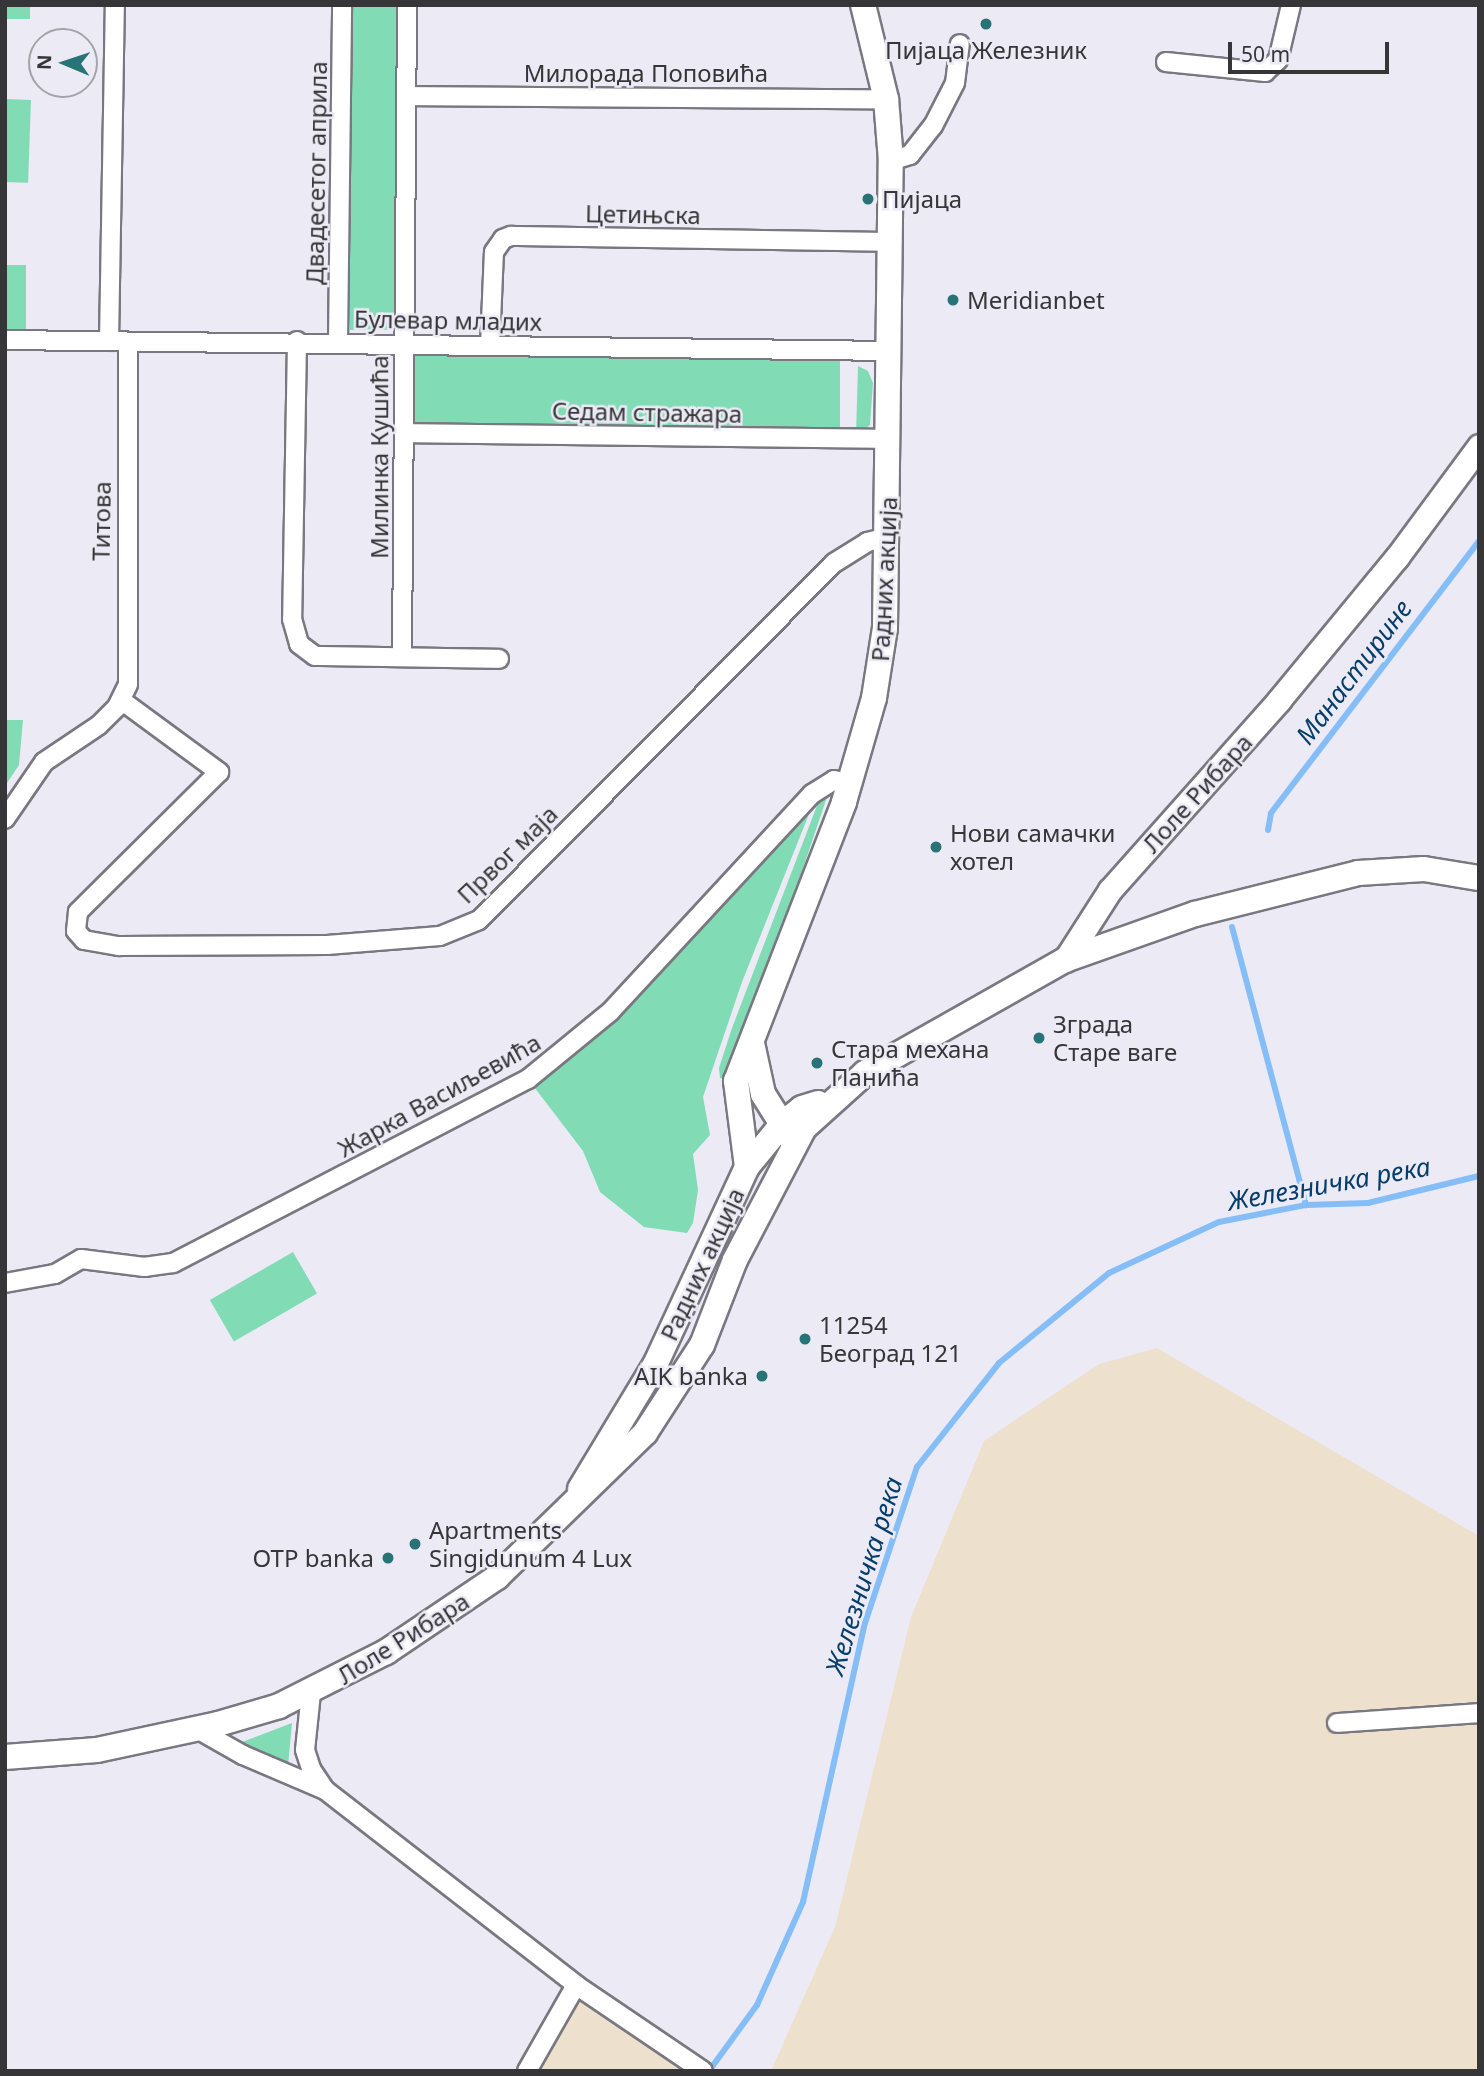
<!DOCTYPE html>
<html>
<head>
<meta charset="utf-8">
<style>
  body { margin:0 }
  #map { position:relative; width:1484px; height:2076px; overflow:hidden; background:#ecebf5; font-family:"Noto Sans",sans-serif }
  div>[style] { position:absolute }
  .industrial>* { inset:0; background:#ede1cd }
  .green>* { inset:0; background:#81dbb4; transform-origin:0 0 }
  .stream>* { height:6px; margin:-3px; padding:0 3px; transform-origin:3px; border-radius:3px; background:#85bef7 }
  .roads { filter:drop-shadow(2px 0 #797880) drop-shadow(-2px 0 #797880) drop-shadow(0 2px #797880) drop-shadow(0 -2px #797880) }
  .minor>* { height:18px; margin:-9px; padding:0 9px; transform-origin:9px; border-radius:9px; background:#fff }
  .tertiary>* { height:23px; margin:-11.5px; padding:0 11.5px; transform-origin:11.5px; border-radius:11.5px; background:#fff }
  .secondary>* { height:24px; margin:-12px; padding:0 12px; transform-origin:12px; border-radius:12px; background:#fff }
  .dots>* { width:19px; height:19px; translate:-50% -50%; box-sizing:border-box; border:4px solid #ecebf5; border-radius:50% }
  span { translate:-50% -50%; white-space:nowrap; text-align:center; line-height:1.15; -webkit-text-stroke:5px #ecebf5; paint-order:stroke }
  .poi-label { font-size:24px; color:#363639 }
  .left { translate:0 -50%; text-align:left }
  .right { translate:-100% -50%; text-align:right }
  .street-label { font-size:24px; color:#363639 }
  .water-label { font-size:26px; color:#063e6b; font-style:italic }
  .frame { position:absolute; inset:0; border:7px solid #363639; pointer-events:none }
  .north { position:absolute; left:28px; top:28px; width:70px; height:70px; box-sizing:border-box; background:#ecebf5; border:2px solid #a3a3aa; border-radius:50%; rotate:272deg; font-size:19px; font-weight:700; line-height:28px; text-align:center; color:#363639 }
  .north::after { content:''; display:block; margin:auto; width:24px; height:32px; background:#287375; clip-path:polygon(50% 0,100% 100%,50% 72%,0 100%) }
  .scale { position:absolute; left:1228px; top:42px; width:161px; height:32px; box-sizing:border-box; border:4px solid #363639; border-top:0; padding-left:9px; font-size:21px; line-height:24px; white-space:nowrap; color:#363639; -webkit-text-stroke:5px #ecebf5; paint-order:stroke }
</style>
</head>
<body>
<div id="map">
  <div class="industrial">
    <div style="clip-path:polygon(1157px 1348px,1479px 1536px,1479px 2071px,771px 2071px,835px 1927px,911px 1617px,984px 1441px,1099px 1364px)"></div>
    <div style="clip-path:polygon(576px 1985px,703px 2071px,527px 2071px)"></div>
  </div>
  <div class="green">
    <div style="left:5px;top:5px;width:25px;height:14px"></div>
    <div style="left:350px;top:5px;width:51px;height:325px"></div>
    <div style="left:5px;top:99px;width:26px;height:83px;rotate:2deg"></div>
    <div style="left:5px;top:265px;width:21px;height:67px"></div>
    <div style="left:410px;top:356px;width:430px;height:72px"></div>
    <div style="clip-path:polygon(858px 366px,868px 371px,873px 383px,870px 425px,856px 436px)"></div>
    <div style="clip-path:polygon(5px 720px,23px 720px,19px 765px,5px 786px)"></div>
    <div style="clip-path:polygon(819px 789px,742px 982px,703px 1097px,710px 1135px,693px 1154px,698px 1190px,693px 1223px,687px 1233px,644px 1227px,600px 1192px,583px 1151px,528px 1079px,552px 1063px)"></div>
    <div style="clip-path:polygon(823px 790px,829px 791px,796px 889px,726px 1079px,720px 1078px,719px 1068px,732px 1028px)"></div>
    <div style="left:293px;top:1252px;width:48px;height:96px;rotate:60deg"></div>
    <div style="clip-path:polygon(292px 1723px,288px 1766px,242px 1742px)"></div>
  </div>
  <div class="stream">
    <div style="left:1268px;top:830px;width:17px;rotate:-80deg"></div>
    <div style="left:1271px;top:813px;width:342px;rotate:-52.6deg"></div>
    <div style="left:1232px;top:927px;width:288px;rotate:75.1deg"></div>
    <div style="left:709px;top:2071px;width:82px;rotate:-54deg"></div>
    <div style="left:757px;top:2005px;width:113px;rotate:-65.9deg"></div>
    <div style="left:803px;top:1902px;width:283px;rotate:-77.5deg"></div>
    <div style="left:864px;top:1626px;width:168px;rotate:-71.6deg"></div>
    <div style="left:917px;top:1467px;width:132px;rotate:-51.7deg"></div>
    <div style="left:999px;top:1363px;width:142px;rotate:-39.3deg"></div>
    <div style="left:1109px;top:1273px;width:121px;rotate:-24.9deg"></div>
    <div style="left:1219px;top:1222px;width:89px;rotate:-11.1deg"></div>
    <div style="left:1306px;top:1205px;width:62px;rotate:-1.8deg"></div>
    <div style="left:1368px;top:1203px;width:114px;rotate:-13.7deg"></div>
  </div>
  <div class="roads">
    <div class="minor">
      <div style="left:1166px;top:62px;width:100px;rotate:5.8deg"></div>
      <div style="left:1265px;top:72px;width:18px;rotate:-43deg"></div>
      <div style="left:1278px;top:60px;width:57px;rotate:-76.7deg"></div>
      <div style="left:406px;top:96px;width:480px;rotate:0.4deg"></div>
      <div style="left:891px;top:161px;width:20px;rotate:-18deg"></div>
      <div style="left:910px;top:155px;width:37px;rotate:-52deg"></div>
      <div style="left:933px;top:126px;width:48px;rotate:-62.9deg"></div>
      <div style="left:955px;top:83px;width:39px;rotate:-83deg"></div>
      <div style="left:5px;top:340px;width:885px;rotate:0.71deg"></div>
      <div style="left:109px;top:341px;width:336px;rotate:-89deg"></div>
      <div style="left:297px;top:341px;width:278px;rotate:91deg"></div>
      <div style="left:292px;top:619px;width:26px;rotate:74deg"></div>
      <div style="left:299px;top:644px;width:20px;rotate:37deg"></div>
      <div style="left:315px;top:656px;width:184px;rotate:0.9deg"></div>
      <div style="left:338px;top:342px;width:337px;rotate:-89.3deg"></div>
      <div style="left:490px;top:346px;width:94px;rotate:-87.6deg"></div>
      <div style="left:494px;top:252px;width:16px;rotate:-55deg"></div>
      <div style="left:503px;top:239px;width:9px;rotate:-21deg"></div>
      <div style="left:511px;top:236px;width:381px;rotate:0.9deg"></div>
      <div style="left:404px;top:433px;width:485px;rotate:0.7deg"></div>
      <div style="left:402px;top:657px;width:652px;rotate:-89.56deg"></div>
      <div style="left:121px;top:700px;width:122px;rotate:36.3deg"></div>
      <div style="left:219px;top:772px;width:199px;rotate:135.2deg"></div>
      <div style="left:78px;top:912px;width:19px;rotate:96deg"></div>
      <div style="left:76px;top:931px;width:12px;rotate:48deg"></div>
      <div style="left:84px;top:940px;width:36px;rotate:10deg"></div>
      <div style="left:119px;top:946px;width:208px;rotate:-0.3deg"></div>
      <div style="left:327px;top:945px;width:113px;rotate:-4.6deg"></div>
      <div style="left:440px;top:936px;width:42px;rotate:-22.3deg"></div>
      <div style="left:479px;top:920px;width:503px;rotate:-45.16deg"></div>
      <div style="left:834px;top:563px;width:39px;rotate:-32deg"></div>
      <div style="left:867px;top:542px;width:22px;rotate:-13deg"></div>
      <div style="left:5px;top:819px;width:69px;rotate:-55.6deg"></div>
      <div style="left:44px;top:762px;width:66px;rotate:-33.9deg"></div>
      <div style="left:99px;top:725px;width:25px;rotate:-45deg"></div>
      <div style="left:117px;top:707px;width:25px;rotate:-64deg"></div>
      <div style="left:128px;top:684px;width:342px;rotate:-90deg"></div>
      <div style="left:5px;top:1283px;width:51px;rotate:-10.2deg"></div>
      <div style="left:55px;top:1274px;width:30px;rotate:-30deg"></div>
      <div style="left:81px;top:1259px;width:64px;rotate:7.2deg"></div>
      <div style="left:144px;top:1267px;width:29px;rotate:-8deg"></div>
      <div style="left:173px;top:1263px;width:400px;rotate:-27.4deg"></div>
      <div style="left:528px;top:1079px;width:106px;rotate:-39.3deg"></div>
      <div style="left:610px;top:1012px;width:297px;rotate:-47.2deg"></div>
      <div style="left:812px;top:794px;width:26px;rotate:-32deg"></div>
      <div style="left:834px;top:780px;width:16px;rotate:11deg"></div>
      <div style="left:311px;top:1693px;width:57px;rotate:96deg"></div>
      <div style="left:305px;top:1750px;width:20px;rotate:72deg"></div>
      <div style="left:311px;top:1769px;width:25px;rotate:56deg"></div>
      <div style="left:1337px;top:1723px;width:142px;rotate:-4deg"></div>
      <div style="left:197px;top:1729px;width:53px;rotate:29.5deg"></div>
      <div style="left:243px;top:1755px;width:89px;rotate:23.1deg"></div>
      <div style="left:325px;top:1790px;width:318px;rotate:37.8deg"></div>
      <div style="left:576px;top:1985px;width:153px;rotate:34.1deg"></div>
      <div style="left:527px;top:2071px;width:99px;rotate:-60.3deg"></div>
    </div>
    <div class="tertiary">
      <div style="left:1065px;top:960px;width:83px;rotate:-57.3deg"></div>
      <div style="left:1110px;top:890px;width:254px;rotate:-48.3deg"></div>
      <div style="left:1279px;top:700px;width:185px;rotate:-50.5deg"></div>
      <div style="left:1397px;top:557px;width:138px;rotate:-53.5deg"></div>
    </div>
    <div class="secondary">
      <div style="left:752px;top:1043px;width:52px;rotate:77.8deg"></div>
      <div style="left:763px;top:1094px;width:51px;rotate:57.9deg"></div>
      <div style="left:747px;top:1167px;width:87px;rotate:-97.3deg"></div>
      <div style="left:736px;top:1081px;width:299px;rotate:-68.8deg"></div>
      <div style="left:844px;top:802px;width:108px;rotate:-73.9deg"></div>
      <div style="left:874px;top:698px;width:71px;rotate:-81.1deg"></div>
      <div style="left:885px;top:628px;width:467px;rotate:-89.3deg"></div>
      <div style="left:891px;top:161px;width:62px;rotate:-94.6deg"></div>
      <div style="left:886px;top:99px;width:97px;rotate:-103.7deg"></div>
      <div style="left:580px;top:1489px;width:147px;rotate:-58.9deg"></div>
      <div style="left:656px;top:1363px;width:216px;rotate:-65.1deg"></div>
      <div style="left:747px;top:1167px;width:57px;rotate:-50.7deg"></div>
      <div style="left:783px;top:1123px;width:24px;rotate:-38deg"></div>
      <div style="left:802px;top:1108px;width:17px;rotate:-17deg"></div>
      <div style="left:5px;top:1757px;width:92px;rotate:-4.4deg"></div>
      <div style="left:97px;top:1750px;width:124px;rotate:-12.1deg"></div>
      <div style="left:218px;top:1724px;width:64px;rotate:-16.4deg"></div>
      <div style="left:279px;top:1706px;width:120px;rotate:-26.8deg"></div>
      <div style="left:386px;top:1652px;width:134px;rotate:-34deg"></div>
      <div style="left:497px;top:1577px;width:206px;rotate:-44.2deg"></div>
      <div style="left:645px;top:1433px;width:105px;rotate:-57.1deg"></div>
      <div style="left:702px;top:1345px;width:91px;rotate:-68.8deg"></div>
      <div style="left:735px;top:1260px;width:149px;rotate:-62.4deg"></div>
      <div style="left:804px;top:1128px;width:82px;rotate:-42deg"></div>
      <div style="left:865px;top:1073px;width:230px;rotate:-29.5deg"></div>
      <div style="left:1065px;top:960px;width:138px;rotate:-19.5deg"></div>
      <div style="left:1195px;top:914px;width:168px;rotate:-14.1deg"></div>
      <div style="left:1358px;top:873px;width:66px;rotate:-3.5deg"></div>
      <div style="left:1424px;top:869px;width:56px;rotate:9.3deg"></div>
    </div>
  </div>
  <div class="dots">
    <div style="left:986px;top:24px;background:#287375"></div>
    <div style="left:868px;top:199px;background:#287375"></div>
    <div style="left:953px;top:300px;background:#287375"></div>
    <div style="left:936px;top:847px;background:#287375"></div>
    <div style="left:1039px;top:1038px;background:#287375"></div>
    <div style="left:817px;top:1063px;background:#287375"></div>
    <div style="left:805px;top:1339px;background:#287375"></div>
    <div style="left:762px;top:1376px;background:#287375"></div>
    <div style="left:415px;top:1544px;background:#287375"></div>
    <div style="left:388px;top:1558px;background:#287375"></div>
  </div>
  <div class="poi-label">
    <span style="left:986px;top:50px">Пијаца Железник</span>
    <span class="left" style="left:882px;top:199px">Пијаца</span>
    <span class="left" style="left:967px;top:300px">Meridianbet</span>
    <span class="left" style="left:950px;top:847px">Нови самачки<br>хотел</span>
    <span class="left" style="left:1053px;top:1038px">Зграда<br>Старе ваге</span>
    <span class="left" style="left:831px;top:1063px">Стара механа<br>Панића</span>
    <span class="left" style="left:819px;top:1339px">11254<br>Београд 121</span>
    <span class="right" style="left:748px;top:1376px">AIK banka</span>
    <span class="left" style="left:429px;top:1544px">Apartments<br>Singidunum 4 Lux</span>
    <span class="right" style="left:374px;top:1558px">OTP banka</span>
  </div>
  <div class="street-label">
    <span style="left:646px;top:73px">Милорада Поповића</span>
    <span style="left:316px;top:173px;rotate:-89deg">Двадесетог априла</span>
    <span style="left:643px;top:214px;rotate:1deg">Цетињска</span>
    <span style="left:448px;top:320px;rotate:1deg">Булевар младих</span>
    <span style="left:647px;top:412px;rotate:1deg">Седам стражара</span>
    <span style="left:379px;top:457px;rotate:-90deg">Милинка Кушића</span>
    <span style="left:101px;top:521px;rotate:-89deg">Титова</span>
    <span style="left:884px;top:579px;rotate:-87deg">Радних акција</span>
    <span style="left:1197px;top:793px;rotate:-48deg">Лоле Рибара</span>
    <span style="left:507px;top:854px;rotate:-44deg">Првог маја</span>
    <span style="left:439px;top:1095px;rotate:-29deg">Жарка Васиљевића</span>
    <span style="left:702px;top:1264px;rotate:-65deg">Радних акција</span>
    <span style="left:403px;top:1638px;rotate:-32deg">Лоле Рибара</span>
  </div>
  <div class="water-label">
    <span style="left:1354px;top:672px;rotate:-53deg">Манастирине</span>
    <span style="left:1329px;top:1184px;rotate:-10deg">Железничка река</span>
    <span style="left:864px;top:1576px;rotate:-73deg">Железничка река</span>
  </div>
  <div class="frame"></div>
  <div class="north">N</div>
  <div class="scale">50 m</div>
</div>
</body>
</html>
